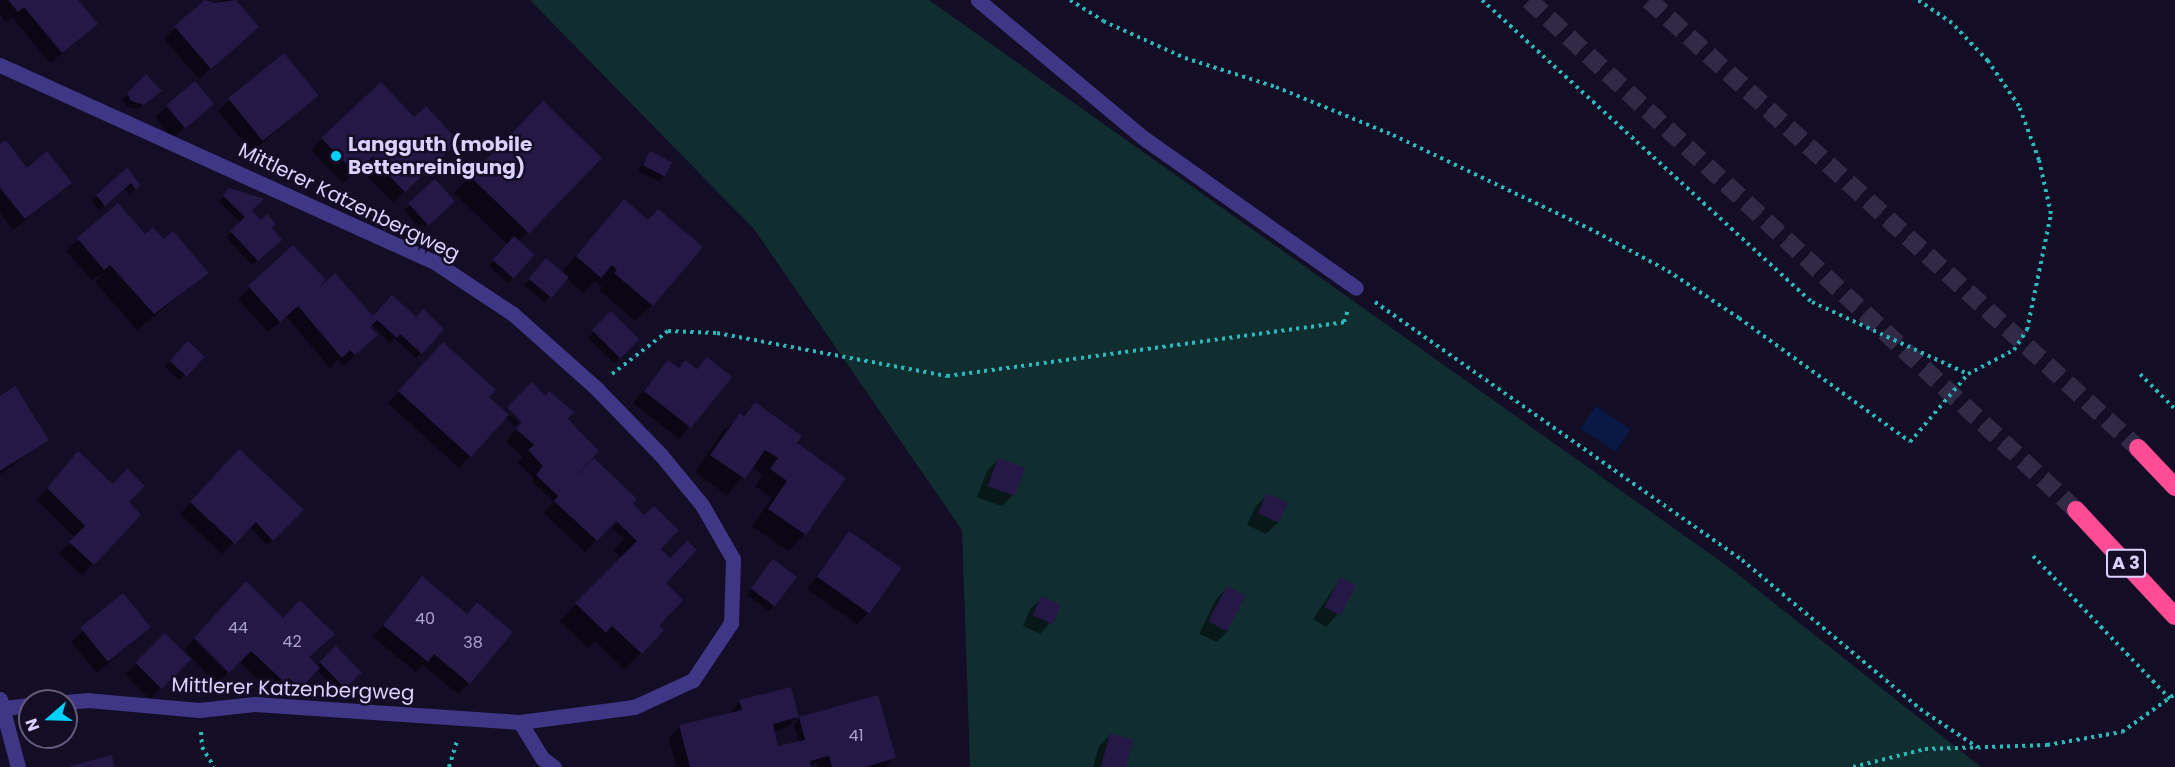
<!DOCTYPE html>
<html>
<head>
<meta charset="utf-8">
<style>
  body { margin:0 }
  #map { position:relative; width:2175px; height:767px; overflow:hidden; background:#130d25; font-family:Poppins,sans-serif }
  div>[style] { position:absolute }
  .green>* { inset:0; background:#102e2f }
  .water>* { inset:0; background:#071944; transform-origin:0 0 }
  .shadow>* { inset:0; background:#0007; transform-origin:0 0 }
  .building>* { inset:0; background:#251847; transform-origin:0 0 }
  .highway-tunnel>* { height:18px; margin-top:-9px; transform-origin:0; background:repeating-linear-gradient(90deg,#312a46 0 18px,transparent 0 27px) }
  .path>* { height:4px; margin-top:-2px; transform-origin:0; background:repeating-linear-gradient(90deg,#28babc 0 3px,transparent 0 7.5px) }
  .minor>* { height:15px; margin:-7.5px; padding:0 7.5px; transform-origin:7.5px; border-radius:7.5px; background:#3f3686 }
  .highway>* { height:18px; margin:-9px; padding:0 9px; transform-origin:9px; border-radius:9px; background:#ff4c95 }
  .dots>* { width:16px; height:16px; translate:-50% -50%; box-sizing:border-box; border:3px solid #130d25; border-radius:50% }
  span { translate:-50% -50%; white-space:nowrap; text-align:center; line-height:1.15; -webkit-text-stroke:5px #130d25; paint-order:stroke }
  .number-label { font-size:16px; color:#ada3d1 }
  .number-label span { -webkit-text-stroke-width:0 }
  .shield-label span { padding:2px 4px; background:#130d25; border:2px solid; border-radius:4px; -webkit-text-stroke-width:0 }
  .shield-label { font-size:18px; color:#dad1ff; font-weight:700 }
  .poi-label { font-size:20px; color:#dad1ff; font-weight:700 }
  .left { translate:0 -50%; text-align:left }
  .street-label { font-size:20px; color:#dad1ff }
  .north { position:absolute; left:18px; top:689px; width:60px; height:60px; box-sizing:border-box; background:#130d25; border:2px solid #635b7c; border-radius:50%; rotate:250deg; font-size:16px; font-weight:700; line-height:24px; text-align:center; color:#dad1ff }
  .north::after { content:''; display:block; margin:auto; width:21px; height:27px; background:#00d1fc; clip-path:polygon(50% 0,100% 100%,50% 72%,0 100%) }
</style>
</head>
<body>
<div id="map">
  <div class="green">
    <div style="clip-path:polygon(530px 0,929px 0,1730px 568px,1981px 767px,970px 767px,962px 530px,754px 229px)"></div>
  </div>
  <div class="water">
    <div style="left:1596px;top:406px;width:42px;height:27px;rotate:34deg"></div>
  </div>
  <div class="shadow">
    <div style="clip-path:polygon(0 0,76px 0,84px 35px,50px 63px,12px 17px,6px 22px,0 15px)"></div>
    <div style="clip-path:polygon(207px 0,214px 5px,220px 0,234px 0,257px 27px,199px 79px,164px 39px)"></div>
    <div style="clip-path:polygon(146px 76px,154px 96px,138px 109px,126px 106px,122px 100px)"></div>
    <div style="clip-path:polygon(195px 83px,200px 115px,172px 138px,155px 117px)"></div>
    <div style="clip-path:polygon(317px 96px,252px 152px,218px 111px,229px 100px)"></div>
    <div style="clip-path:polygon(543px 103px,600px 158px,518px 242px,533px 255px,508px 283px,489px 266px,507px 244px,454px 193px)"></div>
    <div style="clip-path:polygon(414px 119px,445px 153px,393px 202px,359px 168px,343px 183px,311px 150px,322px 139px)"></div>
    <div style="clip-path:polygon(0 146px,27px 170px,70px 183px,13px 230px,0 213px)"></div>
    <div style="clip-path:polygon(650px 153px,664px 176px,659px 181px,638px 171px)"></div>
    <div style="clip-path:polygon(127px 170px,139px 185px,130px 194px,124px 188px,99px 210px,92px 201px)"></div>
    <div style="clip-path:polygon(435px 181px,448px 207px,421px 230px,404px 210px)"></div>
    <div style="clip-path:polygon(224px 196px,270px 228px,274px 245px,252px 265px,226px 237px,241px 223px,219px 202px)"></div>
    <div style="clip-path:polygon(624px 201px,647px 222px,652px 305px,635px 321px,599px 290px,602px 287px,595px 281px,583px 293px,566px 278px,544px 302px,524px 285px,541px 266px,561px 273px)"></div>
    <div style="clip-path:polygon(117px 205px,145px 236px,164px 241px,207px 273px,137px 330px,95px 282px,105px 272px,92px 280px,66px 251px)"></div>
    <div style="clip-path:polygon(293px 247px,326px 283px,373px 318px,416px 319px,421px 352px,416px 358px,394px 338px,390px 343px,371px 324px,364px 347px,343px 366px,338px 360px,330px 368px,286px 316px,268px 332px,238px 299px)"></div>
    <div style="left:611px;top:314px;width:36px;height:33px;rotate:44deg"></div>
    <div style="left:188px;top:343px;width:20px;height:33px;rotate:45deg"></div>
    <div style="clip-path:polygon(431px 356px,519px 422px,515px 426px,506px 416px,459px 468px,388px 403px)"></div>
    <div style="clip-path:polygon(707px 359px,730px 377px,679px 439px,633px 403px,668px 362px,678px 369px,685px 362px,696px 370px)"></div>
    <div style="clip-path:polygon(0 398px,47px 440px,0 474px)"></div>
    <div style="clip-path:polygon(755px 404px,795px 443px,844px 478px,805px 534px,788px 551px,752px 526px,772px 498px,755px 486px,763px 475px,751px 467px,727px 495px,695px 472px,723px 431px)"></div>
    <div style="clip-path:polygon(566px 419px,579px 471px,635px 499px,585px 552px,544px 513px,554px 502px,532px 481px,534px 478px,518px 463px,523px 457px,506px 442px,524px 420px)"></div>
    <div style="clip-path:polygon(998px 460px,1013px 495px,1002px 506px,977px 497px,987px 471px)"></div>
    <div style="clip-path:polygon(228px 462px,302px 510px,267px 545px,251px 528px,259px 516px,222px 554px,180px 514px)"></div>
    <div style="clip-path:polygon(67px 465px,127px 502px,93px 564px,82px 575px,59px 554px,75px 538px,37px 500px)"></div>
    <div style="clip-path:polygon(1267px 495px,1278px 523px,1266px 534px,1247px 525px,1256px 506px)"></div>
    <div style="clip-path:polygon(633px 507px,663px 583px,657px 626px,641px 653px,624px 669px,595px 641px,588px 648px,560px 621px,622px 558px,613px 550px,624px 539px,612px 528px)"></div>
    <div style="clip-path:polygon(850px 533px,868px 613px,857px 624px,807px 589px)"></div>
    <div style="clip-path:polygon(773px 561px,774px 605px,769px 611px,747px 595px)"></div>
    <div style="clip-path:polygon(1340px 579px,1337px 615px,1326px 627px,1313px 619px)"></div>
    <div style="clip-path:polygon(1227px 588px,1228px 631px,1217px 642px,1199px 634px,1216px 599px)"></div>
    <div style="clip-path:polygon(411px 590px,469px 683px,458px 694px,423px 665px,416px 672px,373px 637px)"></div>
    <div style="clip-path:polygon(123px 595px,137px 638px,97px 673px,71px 642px)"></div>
    <div style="clip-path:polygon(235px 595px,317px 667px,336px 648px,360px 673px,340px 694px,316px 669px,293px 693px,285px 684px,289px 676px,272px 693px,239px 661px,217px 684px,184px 650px)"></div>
    <div style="clip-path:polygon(1042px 598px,1051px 622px,1040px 634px,1023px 626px,1030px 609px)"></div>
    <div style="left:165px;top:635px;width:34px;height:56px;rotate:45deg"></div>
    <div style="clip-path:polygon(877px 697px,894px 758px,885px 767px,818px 767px,816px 762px,810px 767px,676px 767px,669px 738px,680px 727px,729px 715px,740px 701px,797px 717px,786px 728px,773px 732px,777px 748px,799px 743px,794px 724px,799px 719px)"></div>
    <div style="clip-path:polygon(1110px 735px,1124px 767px,1093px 767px,1099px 746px)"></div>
  </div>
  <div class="building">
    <div style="clip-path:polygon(8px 0,78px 0,98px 24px,62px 53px,24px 7px,18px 12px)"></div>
    <div style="clip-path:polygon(205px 0,214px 3px,236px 0,259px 27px,211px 69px,174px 26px)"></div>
    <div style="left:284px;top:53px;width:55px;height:72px;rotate:51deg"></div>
    <div style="clip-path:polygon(146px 74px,162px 91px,144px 105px,131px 101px,127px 93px)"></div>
    <div style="left:195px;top:81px;width:30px;height:38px;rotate:50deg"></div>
    <div style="clip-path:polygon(381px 82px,414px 117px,426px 106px,459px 142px,405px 192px,372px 158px,380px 150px,355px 173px,321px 138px)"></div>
    <div style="left:543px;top:101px;width:82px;height:105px;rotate:44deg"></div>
    <div style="clip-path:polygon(6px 140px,27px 168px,47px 151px,72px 183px,25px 219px,0 188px,0 144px)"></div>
    <div style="left:650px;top:151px;width:25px;height:16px;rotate:27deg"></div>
    <div style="clip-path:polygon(127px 168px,141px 185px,136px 190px,131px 183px,105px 206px,96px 195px)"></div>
    <div style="left:435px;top:179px;width:30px;height:36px;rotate:48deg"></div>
    <div style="clip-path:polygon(229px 188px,264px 199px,252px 210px,261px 220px,267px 214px,276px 224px,272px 228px,282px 240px,258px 261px,230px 231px,245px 217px,223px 196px)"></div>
    <div style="clip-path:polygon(624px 199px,648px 220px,658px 209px,703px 247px,653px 306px,614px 273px,617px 270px,612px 265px,601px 278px,576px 256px)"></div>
    <div style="clip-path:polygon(118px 203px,145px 234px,153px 227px,164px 239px,173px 231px,209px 273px,154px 314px,110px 265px,104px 270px,77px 238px)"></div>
    <div style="left:514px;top:236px;width:28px;height:32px;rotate:42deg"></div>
    <div style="clip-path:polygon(293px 245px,326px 280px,314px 292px,335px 273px,373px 316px,392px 295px,416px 317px,423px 309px,444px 329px,422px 354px,400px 334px,397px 338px,377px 320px,370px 327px,378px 335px,355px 355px,350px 350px,342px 358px,298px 306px,280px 322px,248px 286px)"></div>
    <div style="left:546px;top:258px;width:30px;height:27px;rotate:40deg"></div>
    <div style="left:611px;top:311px;width:40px;height:27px;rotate:45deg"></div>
    <div style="left:188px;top:341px;width:23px;height:27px;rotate:43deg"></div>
    <div style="clip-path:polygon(443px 342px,496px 390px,489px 397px,509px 415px,471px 457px,398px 391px)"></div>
    <div style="clip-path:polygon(707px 357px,732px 377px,691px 428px,644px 391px,668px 360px,679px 368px,685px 360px,697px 369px)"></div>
    <div style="clip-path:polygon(532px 382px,546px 396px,549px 391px,574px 412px,568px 419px,599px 451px,573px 479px,594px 458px,637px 499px,633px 504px,644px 515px,654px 506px,679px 530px,661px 549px,670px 558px,687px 541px,697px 550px,666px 583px,683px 600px,659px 626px,664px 630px,642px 654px,612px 626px,606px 633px,575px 603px,637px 541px,616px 521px,597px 541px,554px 501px,558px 496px,536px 475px,543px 466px,528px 450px,534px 445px,516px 429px,522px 422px,507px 407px)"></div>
    <div style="clip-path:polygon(15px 386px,49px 440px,0 471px,0 396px)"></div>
    <div style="clip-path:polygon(755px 402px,802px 436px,797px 443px,846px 478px,806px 535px,768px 509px,787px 481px,770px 469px,778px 458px,765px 450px,745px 479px,710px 455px,740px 413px,744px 416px)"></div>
    <div style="clip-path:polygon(239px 449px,304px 510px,273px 541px,256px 522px,235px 544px,190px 502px)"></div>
    <div style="clip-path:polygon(78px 451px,113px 484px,127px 469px,145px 486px,129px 502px,141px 515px,94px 565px,69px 542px,85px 526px,47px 488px)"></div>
    <div style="left:998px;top:458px;width:29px;height:30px;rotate:20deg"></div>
    <div style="left:1267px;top:493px;width:23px;height:22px;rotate:25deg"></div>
    <div style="left:849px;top:531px;width:64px;height:56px;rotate:35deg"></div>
    <div style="left:773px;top:559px;width:30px;height:37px;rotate:37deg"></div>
    <div style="clip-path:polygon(422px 576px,467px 614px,477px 602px,513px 632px,470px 684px,434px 654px,428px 662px,383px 625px)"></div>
    <div style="left:1340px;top:577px;width:18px;height:34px;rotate:27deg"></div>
    <div style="clip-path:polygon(246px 581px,283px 618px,300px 600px,335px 634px,309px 657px,320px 668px,300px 689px,289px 678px,284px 682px,251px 651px,229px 673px,194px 638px)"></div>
    <div style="left:1227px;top:586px;width:21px;height:40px;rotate:28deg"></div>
    <div style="left:123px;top:593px;width:44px;height:55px;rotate:51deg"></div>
    <div style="left:1041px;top:596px;width:22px;height:21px;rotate:24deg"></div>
    <div style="left:165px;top:633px;width:37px;height:42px;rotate:45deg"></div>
    <div style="left:336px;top:646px;width:37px;height:23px;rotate:46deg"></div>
    <div style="clip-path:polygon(791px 687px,799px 717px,773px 724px,778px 746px,805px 740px,799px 717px,878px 695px,896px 758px,865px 767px,832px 767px,829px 756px,810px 761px,811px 767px,690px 767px,679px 725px,742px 710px,739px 700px)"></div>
    <div style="clip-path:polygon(1110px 733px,1133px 740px,1126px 767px,1101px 767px)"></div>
    <div style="clip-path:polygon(112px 755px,114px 767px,71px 767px,71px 766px)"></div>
  </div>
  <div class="highway-tunnel">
    <div style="left:1529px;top:0;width:748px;rotate:43deg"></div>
    <div style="left:1649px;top:0;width:663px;rotate:42.49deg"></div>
  </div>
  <div class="path">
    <div style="left:1070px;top:0;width:39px;rotate:32deg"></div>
    <div style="left:1103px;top:21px;width:90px;rotate:24.3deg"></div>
    <div style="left:1185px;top:58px;width:96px;rotate:17.7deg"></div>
    <div style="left:1276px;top:87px;width:126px;rotate:22.3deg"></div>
    <div style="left:1393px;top:135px;width:225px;rotate:25.5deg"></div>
    <div style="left:1596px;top:232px;width:82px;rotate:28.4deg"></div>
    <div style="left:1668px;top:271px;width:85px;rotate:33.5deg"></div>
    <div style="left:1739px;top:318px;width:211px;rotate:35.9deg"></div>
    <div style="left:1910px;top:442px;width:89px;rotate:-49.5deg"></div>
    <div style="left:1482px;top:0;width:447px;rotate:42.5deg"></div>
    <div style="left:1812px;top:302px;width:172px;rotate:24.8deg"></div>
    <div style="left:1968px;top:374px;width:52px;rotate:-27.6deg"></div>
    <div style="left:2014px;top:350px;width:24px;rotate:-57deg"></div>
    <div style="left:2027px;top:330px;width:118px;rotate:-78.3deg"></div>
    <div style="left:2051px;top:214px;width:55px;rotate:-102.5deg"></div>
    <div style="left:2039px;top:160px;width:58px;rotate:-110.3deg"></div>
    <div style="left:2019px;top:106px;width:55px;rotate:-124.6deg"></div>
    <div style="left:1988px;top:61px;width:52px;rotate:-133.5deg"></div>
    <div style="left:1952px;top:23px;width:41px;rotate:-145.9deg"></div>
    <div style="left:1375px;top:302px;width:449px;rotate:35.1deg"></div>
    <div style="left:1742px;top:560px;width:232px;rotate:39.9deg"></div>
    <div style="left:1920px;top:709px;width:69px;rotate:33.7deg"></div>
    <div style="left:612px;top:374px;width:71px;rotate:-37.5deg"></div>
    <div style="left:668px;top:331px;width:49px;rotate:2.3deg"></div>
    <div style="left:717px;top:333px;width:234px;rotate:10.6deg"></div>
    <div style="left:947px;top:376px;width:401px;rotate:-7.7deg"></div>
    <div style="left:1344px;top:322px;width:13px;rotate:-72deg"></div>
    <div style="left:2140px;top:374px;width:49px;rotate:45deg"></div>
    <div style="left:2033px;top:556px;width:198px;rotate:46.2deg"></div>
    <div style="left:201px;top:732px;width:15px;rotate:86deg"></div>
    <div style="left:202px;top:747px;width:23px;rotate:59deg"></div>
    <div style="left:449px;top:767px;width:28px;rotate:-73deg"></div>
    <div style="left:1853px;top:767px;width:74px;rotate:-14deg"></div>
    <div style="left:1925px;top:749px;width:122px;rotate:-1.9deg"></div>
    <div style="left:2047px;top:745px;width:76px;rotate:-9.8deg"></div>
    <div style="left:2122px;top:732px;width:65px;rotate:-35.6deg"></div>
  </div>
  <div class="minor">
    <div style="left:978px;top:0;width:217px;rotate:39.8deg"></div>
    <div style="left:1145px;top:139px;width:258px;rotate:35.2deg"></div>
    <div style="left:0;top:65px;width:475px;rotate:24.4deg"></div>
    <div style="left:433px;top:261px;width:96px;rotate:33.5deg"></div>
    <div style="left:513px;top:314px;width:111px;rotate:41.7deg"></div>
    <div style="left:596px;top:388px;width:93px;rotate:45.9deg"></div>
    <div style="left:661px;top:455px;width:65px;rotate:50.6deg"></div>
    <div style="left:702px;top:505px;width:62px;rotate:60.1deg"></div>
    <div style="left:733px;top:559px;width:64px;rotate:91.8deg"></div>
    <div style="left:731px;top:623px;width:69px;rotate:123.7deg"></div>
    <div style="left:693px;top:680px;width:65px;rotate:155.4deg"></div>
    <div style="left:634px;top:707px;width:115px;rotate:172.5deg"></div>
    <div style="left:520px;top:722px;width:266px;rotate:-176.1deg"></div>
    <div style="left:255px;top:704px;width:56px;rotate:173.9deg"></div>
    <div style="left:199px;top:710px;width:111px;rotate:-174.9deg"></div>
    <div style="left:88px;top:700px;width:22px;rotate:175deg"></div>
    <div style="left:0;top:699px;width:70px;rotate:75.2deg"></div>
    <div style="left:4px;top:708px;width:26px;rotate:-7deg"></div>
    <div style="left:520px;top:722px;width:42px;rotate:58.6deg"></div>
    <div style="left:542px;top:758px;width:15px;rotate:37deg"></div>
  </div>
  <div class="highway">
    <div style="left:2138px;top:448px;width:54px;rotate:46.5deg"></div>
    <div style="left:2076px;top:510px;width:145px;rotate:47deg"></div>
  </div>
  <div class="dots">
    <div style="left:336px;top:156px;background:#00d1fc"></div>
  </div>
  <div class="number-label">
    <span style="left:425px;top:619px">40</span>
    <span style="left:238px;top:628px">44</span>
    <span style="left:292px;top:642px">42</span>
    <span style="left:473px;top:643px">38</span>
    <span style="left:856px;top:736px">41</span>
  </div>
  <div class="shield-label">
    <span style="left:2126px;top:563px">A 3</span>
  </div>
  <div class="poi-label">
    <span class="left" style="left:348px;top:156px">Langguth (mobile<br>Bettenreinigung)</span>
  </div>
  <div class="street-label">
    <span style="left:349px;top:202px;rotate:26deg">Mittlerer Katzenbergweg</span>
    <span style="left:293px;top:689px;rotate:2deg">Mittlerer Katzenbergweg</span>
  </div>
  <div class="north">N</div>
</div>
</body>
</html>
